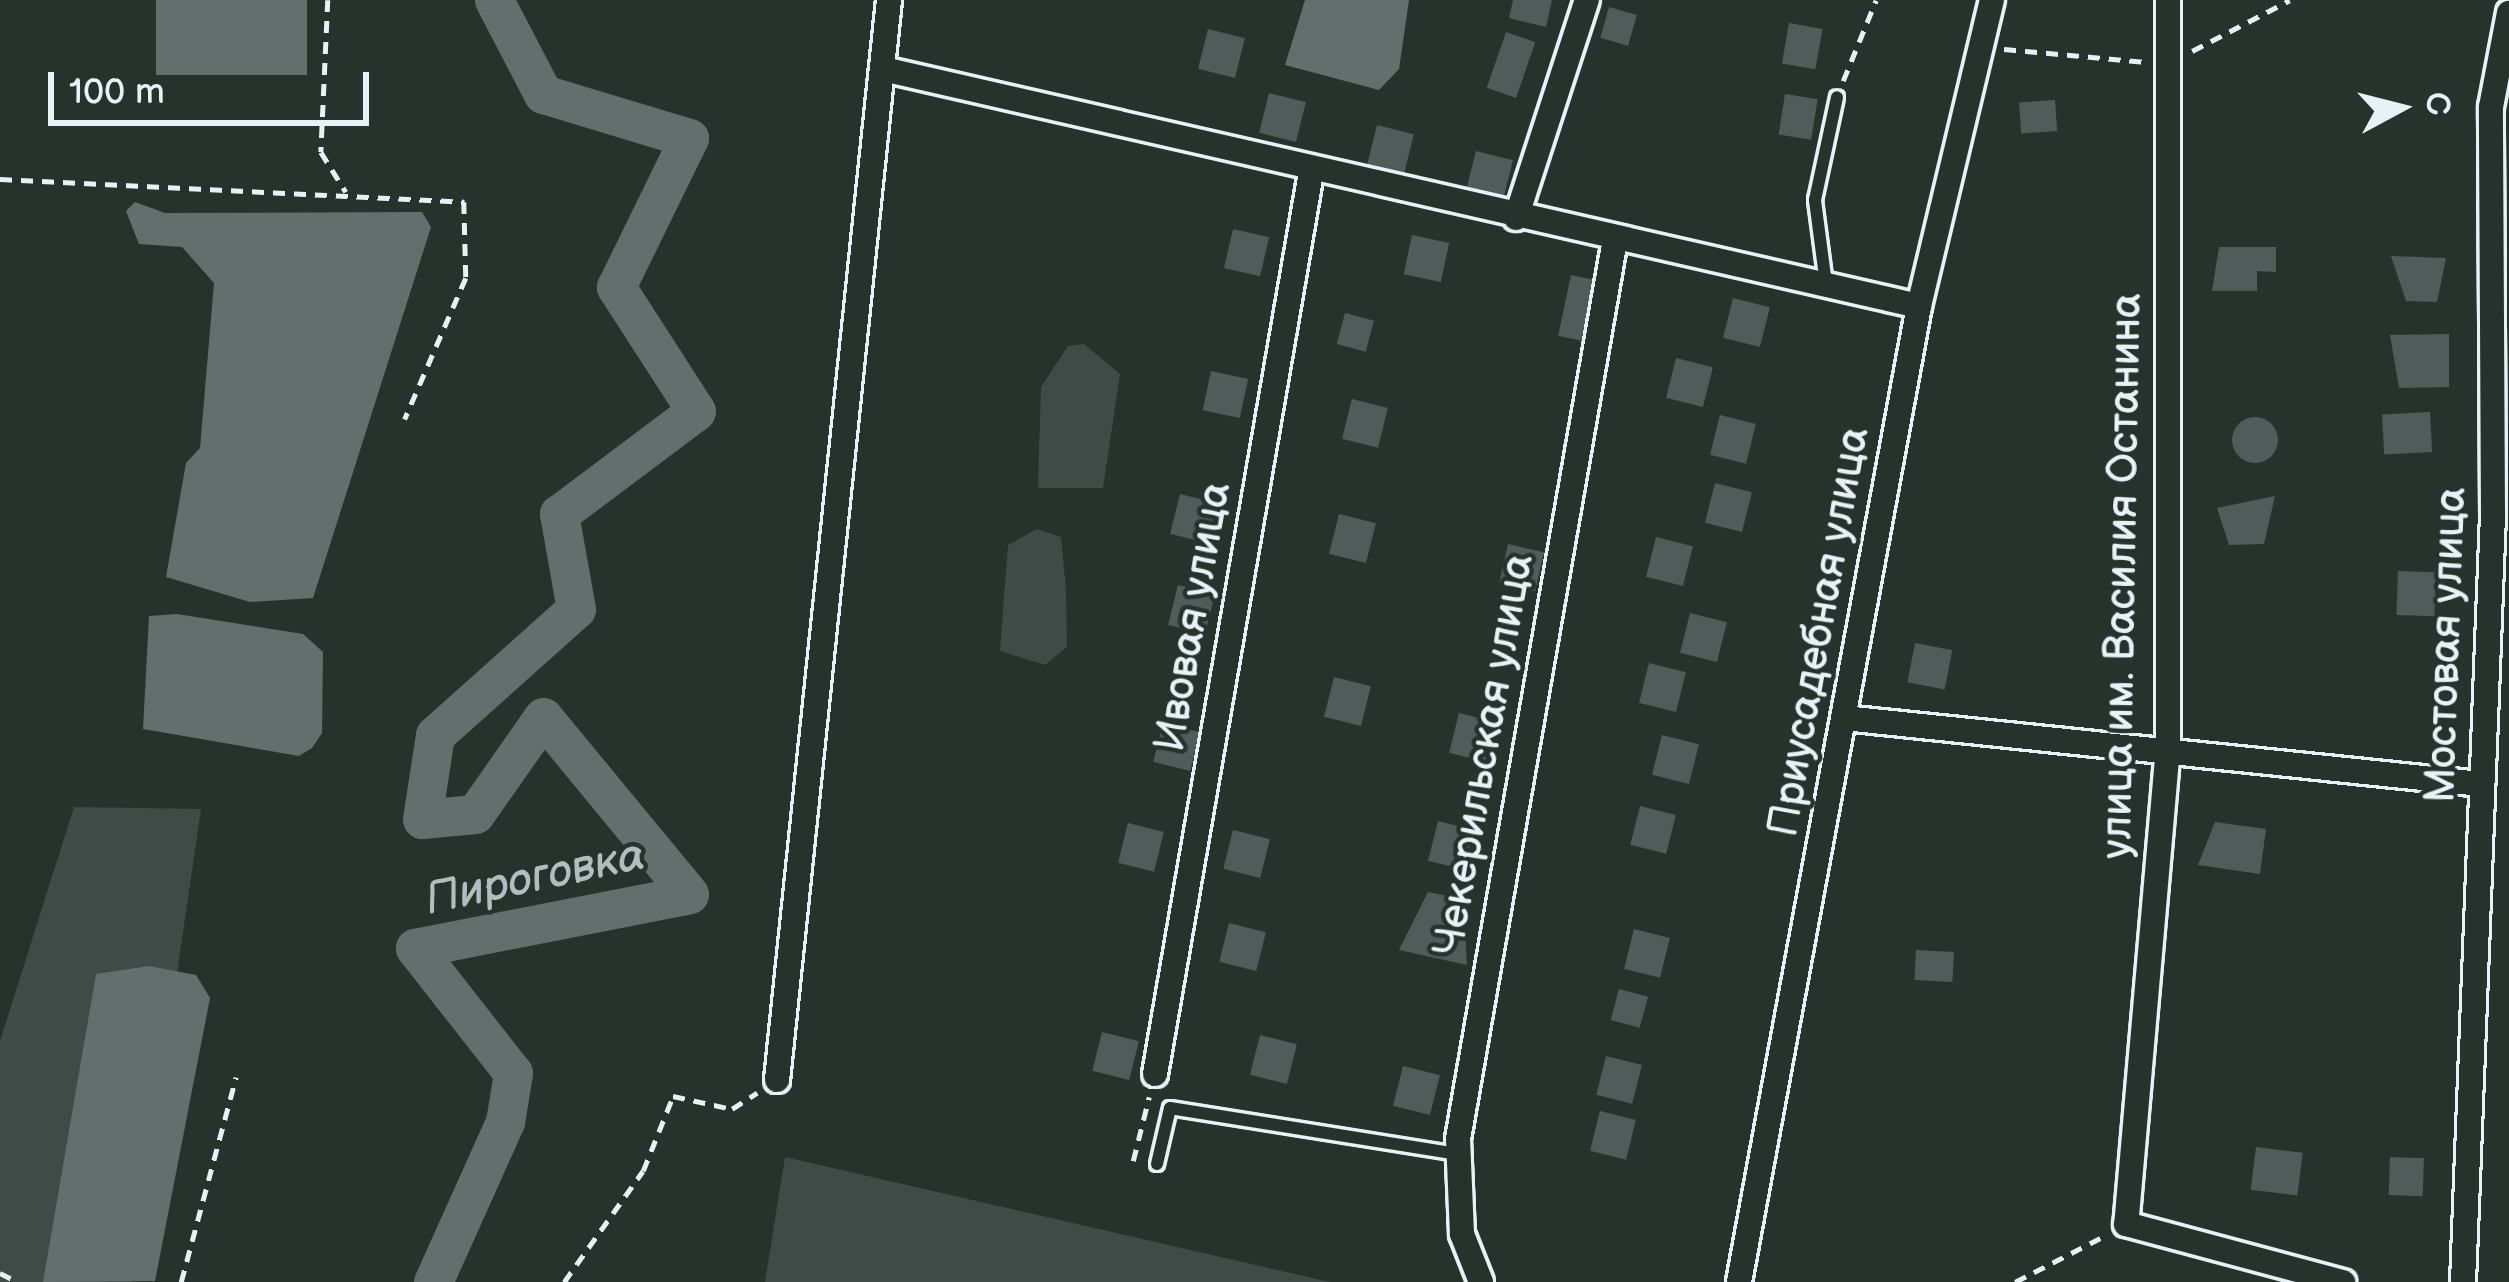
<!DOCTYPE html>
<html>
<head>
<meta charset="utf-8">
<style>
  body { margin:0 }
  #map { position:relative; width:2509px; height:1282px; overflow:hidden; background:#26332d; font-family:"Balsamiq Sans",sans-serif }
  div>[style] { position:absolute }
  .green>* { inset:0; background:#3e4b47 }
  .water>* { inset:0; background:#636f6d; transform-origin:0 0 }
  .river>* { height:39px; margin:-19.5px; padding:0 19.5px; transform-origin:19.5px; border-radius:19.5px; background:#636f6d }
  .building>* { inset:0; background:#505c59; transform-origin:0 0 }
  .round { border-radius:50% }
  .path>* { height:4.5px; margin-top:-2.25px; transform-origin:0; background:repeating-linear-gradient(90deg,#e8f1f8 0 12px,transparent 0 21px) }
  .roads { filter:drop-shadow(3px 0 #e8f1f8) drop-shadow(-3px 0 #e8f1f8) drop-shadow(0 3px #e8f1f8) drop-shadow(0 -3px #e8f1f8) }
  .service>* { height:12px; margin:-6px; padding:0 6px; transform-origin:6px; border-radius:6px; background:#26332d }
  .minor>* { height:24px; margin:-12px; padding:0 12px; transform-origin:12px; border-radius:12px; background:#26332d }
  span { translate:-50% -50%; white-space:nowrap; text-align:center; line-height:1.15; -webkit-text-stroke:9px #26332d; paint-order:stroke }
  .street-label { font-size:42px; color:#e8f1f8 }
  .water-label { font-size:45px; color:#b3bdc0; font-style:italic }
  .north { position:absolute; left:2341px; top:48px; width:120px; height:120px; -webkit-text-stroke:9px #26332d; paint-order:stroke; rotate:83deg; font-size:33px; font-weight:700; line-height:48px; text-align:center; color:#e8f1f8 }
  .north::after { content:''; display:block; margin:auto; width:42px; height:54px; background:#e8f1f8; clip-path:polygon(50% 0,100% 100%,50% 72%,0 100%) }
  .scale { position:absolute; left:48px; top:72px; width:321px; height:54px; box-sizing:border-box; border:6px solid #e8f1f8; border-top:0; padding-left:15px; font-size:36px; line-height:42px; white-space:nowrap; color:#e8f1f8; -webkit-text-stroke:9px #26332d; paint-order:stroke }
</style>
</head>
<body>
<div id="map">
  <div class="green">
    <div style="clip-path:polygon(1084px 344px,1120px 374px,1103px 488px,1038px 488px,1041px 387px,1068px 346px)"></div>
    <div style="clip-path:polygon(1037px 529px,1061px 537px,1066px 589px,1067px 647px,1045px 665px,1000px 651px,1008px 545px)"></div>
    <div style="clip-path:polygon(74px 807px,201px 809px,132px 1282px,0 1282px,0 1041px)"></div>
    <div style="clip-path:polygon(785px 1157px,1330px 1282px,765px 1282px)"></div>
  </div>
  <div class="water">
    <div style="left:156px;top:0;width:151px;height:75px"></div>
    <div style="clip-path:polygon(1305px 0,1409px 0,1399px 69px,1379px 90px,1285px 65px)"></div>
    <div style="clip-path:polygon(135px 202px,165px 213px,422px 212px,431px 227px,313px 598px,250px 602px,166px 577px,186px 463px,200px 448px,214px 283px,182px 247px,139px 244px,126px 211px)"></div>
    <div style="clip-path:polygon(177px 614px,303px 634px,323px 652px,322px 733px,312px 748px,299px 756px,143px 729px,149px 616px)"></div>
    <div style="clip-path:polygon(149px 966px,196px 975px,210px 998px,155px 1281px,43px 1282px,96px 974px)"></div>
  </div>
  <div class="river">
    <div style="left:433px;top:1282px;width:175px;rotate:-65.8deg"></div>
    <div style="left:505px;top:1122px;width:50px;rotate:-80.7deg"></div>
    <div style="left:513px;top:1073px;width:159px;rotate:-128.1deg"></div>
    <div style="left:415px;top:948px;width:279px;rotate:-11.1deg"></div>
    <div style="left:689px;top:894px;width:229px;rotate:-129.5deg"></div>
    <div style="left:543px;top:717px;width:118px;rotate:125deg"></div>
    <div style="left:475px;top:814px;width:53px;rotate:174.6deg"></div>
    <div style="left:422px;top:819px;width:85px;rotate:-81.2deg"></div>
    <div style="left:435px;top:735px;width:189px;rotate:-41.8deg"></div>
    <div style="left:576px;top:609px;width:97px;rotate:-100.1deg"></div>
    <div style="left:559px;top:514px;width:171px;rotate:-36.9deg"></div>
    <div style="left:696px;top:411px;width:148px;rotate:-122.8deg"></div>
    <div style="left:616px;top:287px;width:166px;rotate:-63.9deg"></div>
    <div style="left:689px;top:138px;width:152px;rotate:-163.2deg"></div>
    <div style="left:543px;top:94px;width:106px;rotate:-117.5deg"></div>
  </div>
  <div class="building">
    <div style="clip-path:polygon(1513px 0,1552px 0,1546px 27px,1509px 18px)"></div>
    <div style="left:1609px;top:7px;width:29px;height:32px;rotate:16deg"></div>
    <div style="left:1789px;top:23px;width:34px;height:41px;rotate:10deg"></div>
    <div style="left:1208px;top:29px;width:38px;height:41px;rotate:14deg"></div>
    <div style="left:1506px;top:32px;width:31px;height:59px;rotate:19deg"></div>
    <div style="left:1269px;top:93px;width:38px;height:41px;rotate:14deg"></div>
    <div style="left:1785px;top:94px;width:33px;height:41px;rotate:9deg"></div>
    <div style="left:2055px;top:100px;width:31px;height:36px;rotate:86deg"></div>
    <div style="left:1377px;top:125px;width:38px;height:41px;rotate:14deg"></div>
    <div style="left:1476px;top:151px;width:38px;height:41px;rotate:14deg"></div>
    <div style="left:1233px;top:229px;width:37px;height:40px;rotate:13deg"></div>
    <div style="left:1412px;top:235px;width:38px;height:40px;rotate:12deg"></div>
    <div style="clip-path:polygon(2219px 247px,2276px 247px,2276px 272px,2257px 271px,2257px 291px,2212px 291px)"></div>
    <div style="clip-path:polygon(2391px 256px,2446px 258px,2437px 302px,2406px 301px)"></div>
    <div style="left:1571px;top:275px;width:24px;height:62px;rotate:12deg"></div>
    <div style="left:1733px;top:298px;width:38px;height:41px;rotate:14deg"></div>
    <div style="left:1345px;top:313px;width:30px;height:32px;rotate:15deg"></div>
    <div style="clip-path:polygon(2449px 334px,2449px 387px,2399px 388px,2390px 335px)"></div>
    <div style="left:1676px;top:358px;width:38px;height:41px;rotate:14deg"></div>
    <div style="left:1211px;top:371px;width:38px;height:40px;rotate:12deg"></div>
    <div style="left:1352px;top:399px;width:37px;height:41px;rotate:14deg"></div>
    <div style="left:2430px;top:412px;width:40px;height:48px;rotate:87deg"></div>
    <div style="left:1720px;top:415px;width:37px;height:41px;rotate:14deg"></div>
    <div class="round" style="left:2232px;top:417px;width:46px;height:46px"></div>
    <div style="left:1715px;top:483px;width:38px;height:41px;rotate:14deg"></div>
    <div style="left:1180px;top:494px;width:38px;height:41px;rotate:14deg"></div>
    <div style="clip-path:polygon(2275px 496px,2264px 544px,2229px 545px,2217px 508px)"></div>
    <div style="left:1339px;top:514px;width:38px;height:41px;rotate:14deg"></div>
    <div style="left:1656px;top:537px;width:38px;height:41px;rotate:14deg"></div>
    <div style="left:1508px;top:544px;width:37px;height:40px;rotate:13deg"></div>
    <div style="left:2398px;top:571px;width:38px;height:44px;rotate:2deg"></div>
    <div style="left:1178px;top:585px;width:38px;height:41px;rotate:14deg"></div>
    <div style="left:1690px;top:613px;width:38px;height:41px;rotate:14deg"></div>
    <div style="left:1915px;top:643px;width:38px;height:40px;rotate:11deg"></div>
    <div style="left:1649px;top:663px;width:38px;height:41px;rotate:14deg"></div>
    <div style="left:1334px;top:677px;width:38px;height:41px;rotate:14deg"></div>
    <div style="left:1459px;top:713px;width:37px;height:41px;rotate:14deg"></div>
    <div style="left:1163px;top:723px;width:38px;height:40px;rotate:14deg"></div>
    <div style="left:1662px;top:735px;width:38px;height:41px;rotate:14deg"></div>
    <div style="left:1640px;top:806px;width:37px;height:40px;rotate:14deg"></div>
    <div style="left:1438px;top:821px;width:37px;height:41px;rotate:14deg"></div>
    <div style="clip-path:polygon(2215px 822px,2266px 829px,2260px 874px,2198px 865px)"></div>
    <div style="left:1128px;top:823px;width:37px;height:41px;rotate:14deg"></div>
    <div style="left:1233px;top:830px;width:38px;height:40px;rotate:14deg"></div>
    <div style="clip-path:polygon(1428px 892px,1463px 899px,1467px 965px,1399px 950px)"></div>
    <div style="left:1229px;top:923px;width:38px;height:40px;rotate:14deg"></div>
    <div style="left:1634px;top:929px;width:37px;height:41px;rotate:14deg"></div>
    <div style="left:1916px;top:950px;width:38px;height:30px;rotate:3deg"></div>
    <div style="left:1619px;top:989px;width:30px;height:32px;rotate:15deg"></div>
    <div style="left:1102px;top:1032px;width:38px;height:40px;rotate:14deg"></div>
    <div style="left:1260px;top:1035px;width:38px;height:41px;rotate:14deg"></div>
    <div style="left:1606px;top:1056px;width:37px;height:40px;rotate:14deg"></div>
    <div style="left:1403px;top:1066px;width:38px;height:41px;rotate:14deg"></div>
    <div style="left:1600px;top:1111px;width:37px;height:41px;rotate:14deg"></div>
    <div style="left:2256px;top:1147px;width:47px;height:43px;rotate:7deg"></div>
    <div style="left:2390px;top:1157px;width:34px;height:38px;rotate:2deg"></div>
  </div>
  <div class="path">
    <div style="left:328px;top:0;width:152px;rotate:92.6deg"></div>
    <div style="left:321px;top:152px;width:47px;rotate:58deg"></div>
    <div style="left:2004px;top:49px;width:145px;rotate:5.2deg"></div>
    <div style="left:2192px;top:51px;width:110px;rotate:-27.5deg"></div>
    <div style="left:1843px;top:81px;width:87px;rotate:-67.8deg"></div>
    <div style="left:0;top:179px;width:465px;rotate:2.8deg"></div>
    <div style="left:464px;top:202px;width:76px;rotate:88.5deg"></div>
    <div style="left:466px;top:278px;width:154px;rotate:113.4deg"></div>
    <div style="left:1133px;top:1161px;width:66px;rotate:-76deg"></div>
    <div style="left:0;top:1273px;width:20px;rotate:27deg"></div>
    <div style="left:181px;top:1282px;width:212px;rotate:-75deg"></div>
    <div style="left:564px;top:1282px;width:136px;rotate:-54.6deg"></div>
    <div style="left:643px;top:1171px;width:81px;rotate:-68.2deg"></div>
    <div style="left:673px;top:1096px;width:60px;rotate:12.4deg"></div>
    <div style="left:732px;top:1109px;width:30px;rotate:-33deg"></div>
    <div style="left:2015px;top:1282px;width:102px;rotate:-27.3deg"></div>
  </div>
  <div class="roads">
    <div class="service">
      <div style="left:1826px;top:284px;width:85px;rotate:-97.5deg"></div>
      <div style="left:1815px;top:200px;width:105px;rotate:-77.9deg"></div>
      <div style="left:1157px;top:1164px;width:57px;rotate:-76.9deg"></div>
      <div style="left:1170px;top:1108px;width:292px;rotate:9.1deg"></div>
    </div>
    <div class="minor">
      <div style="left:2168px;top:0;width:747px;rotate:90deg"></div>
      <div style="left:2168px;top:747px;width:479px;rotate:95deg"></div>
      <div style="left:2126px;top:1224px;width:225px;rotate:15deg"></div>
      <div style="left:883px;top:69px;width:1063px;rotate:12.89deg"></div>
      <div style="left:1516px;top:218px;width:229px;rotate:-72deg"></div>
      <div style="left:1844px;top:718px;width:640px;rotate:5.92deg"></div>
      <div style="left:1155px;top:1074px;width:914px;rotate:-80.18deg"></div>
      <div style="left:777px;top:1080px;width:1086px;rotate:-84.08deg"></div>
      <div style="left:1481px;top:1282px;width:52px;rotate:-111.6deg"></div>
      <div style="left:1462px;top:1234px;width:95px;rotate:-92.4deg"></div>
      <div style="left:1458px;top:1139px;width:914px;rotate:-80.1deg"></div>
      <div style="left:1739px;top:1282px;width:992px;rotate:-79.55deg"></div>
      <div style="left:1919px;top:306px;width:315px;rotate:-76.6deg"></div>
      <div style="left:2463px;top:1282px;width:769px;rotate:-87.76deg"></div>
      <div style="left:2493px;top:514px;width:407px;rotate:-90.3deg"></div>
      <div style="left:2491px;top:107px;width:96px;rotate:-79.2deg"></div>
    </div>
  </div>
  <div class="street-label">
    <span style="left:2123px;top:576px;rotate:-89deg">улица им. Василия Останина</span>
    <span style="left:1194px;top:617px;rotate:-80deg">Ивовая улица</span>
    <span style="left:1820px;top:632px;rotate:-80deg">Приусадебная улица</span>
    <span style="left:2447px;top:645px;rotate:-88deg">Мостовая улица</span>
    <span style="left:1485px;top:755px;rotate:-80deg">Чекерильская улица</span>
  </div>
  <div class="water-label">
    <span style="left:535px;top:878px;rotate:-12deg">Пироговка</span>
  </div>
  <div class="north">С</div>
  <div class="scale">100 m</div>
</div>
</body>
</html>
